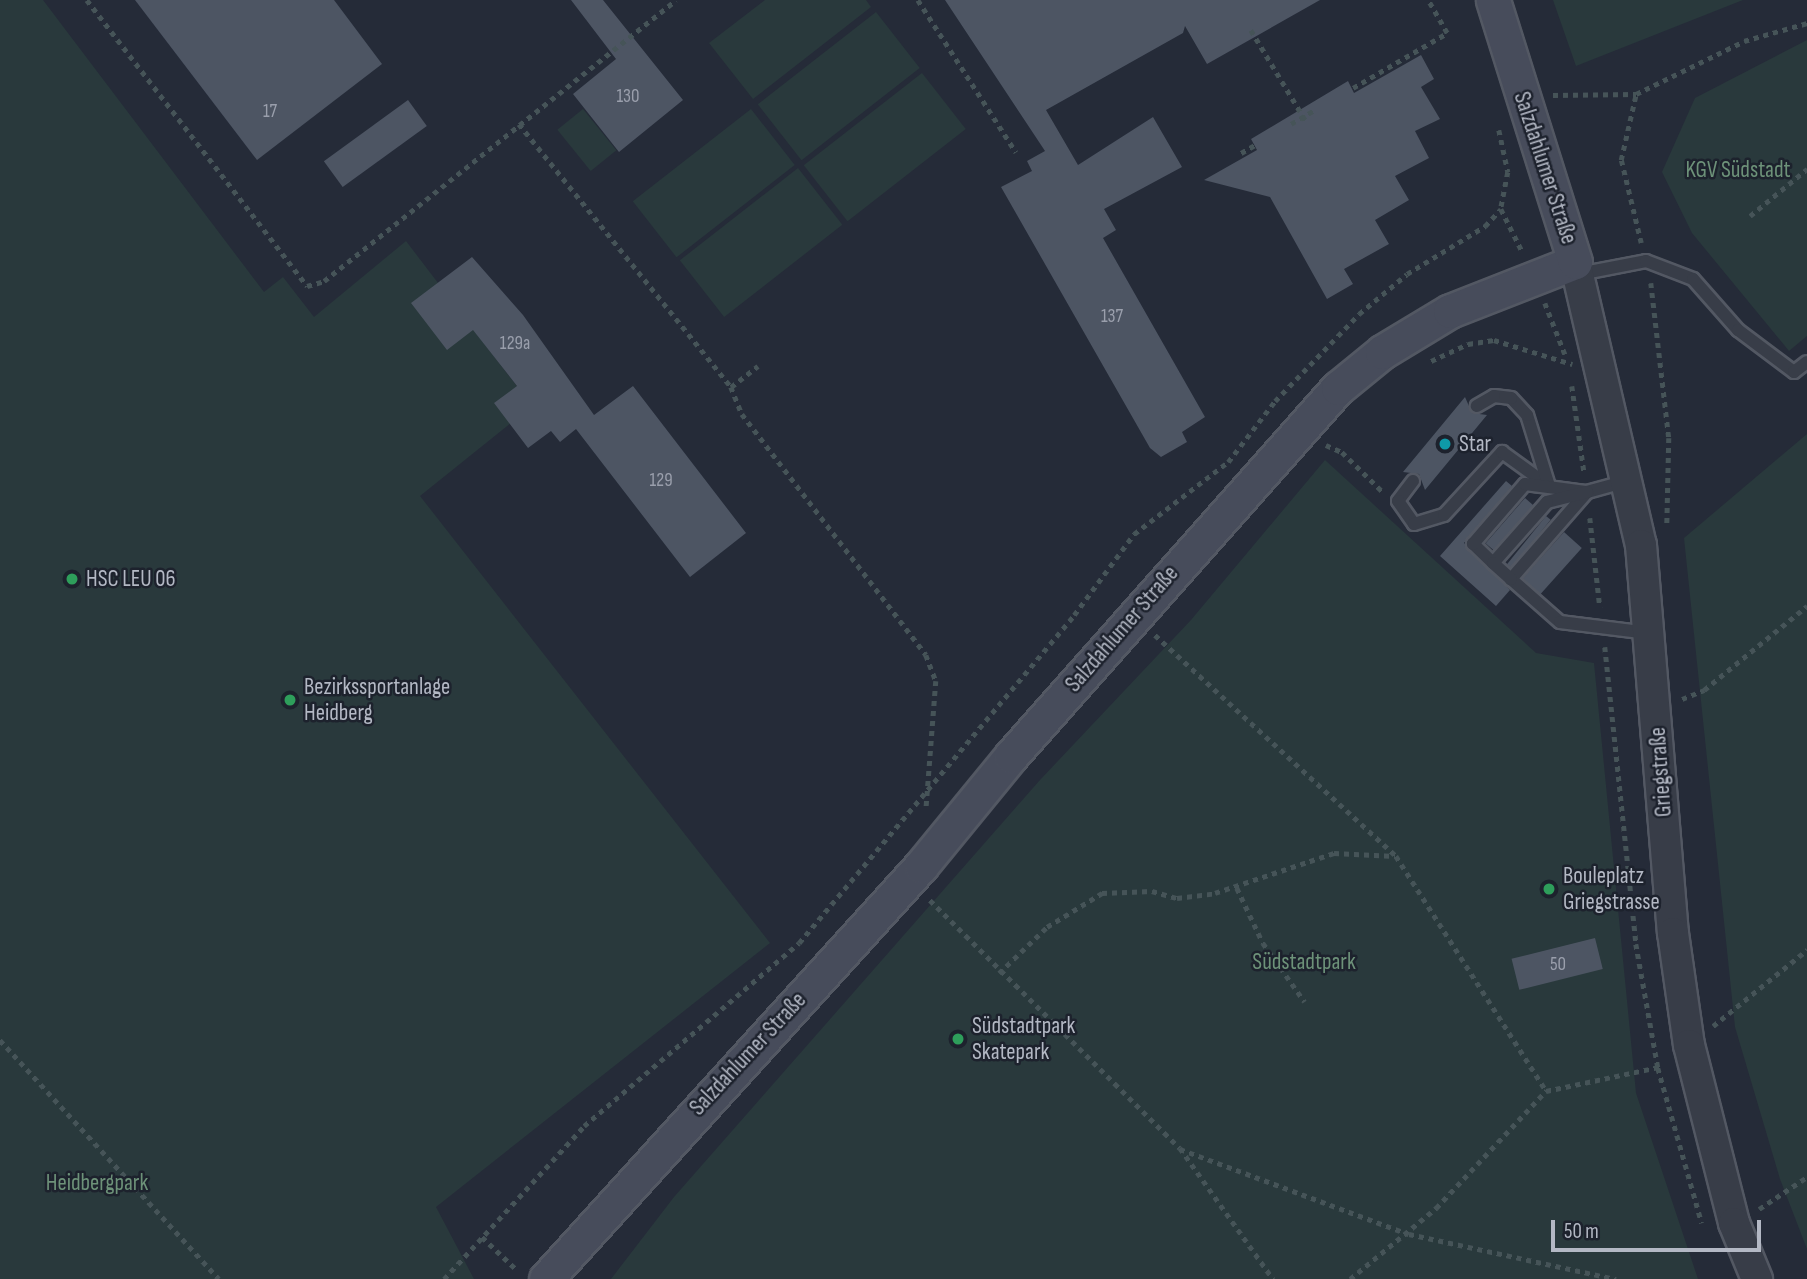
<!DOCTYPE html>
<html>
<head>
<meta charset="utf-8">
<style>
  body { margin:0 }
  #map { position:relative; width:1807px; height:1279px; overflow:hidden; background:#252b38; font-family:"Sofia Sans Condensed",sans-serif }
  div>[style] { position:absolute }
  .green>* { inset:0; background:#29393c; transform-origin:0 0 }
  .building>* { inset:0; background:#4d5563; transform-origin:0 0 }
  .path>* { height:4.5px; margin-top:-2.25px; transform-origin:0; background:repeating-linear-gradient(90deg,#465458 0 5px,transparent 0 10px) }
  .roads { filter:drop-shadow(2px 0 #535863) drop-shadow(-2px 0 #535863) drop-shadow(0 2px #535863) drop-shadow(0 -2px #535863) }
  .service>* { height:12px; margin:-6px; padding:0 6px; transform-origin:6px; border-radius:6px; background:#383d48 }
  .tertiary>* { height:30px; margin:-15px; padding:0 15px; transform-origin:15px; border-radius:15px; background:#383d48 }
  .secondary>* { height:33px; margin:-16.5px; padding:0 16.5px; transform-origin:16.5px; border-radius:16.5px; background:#474c5b }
  .dots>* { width:19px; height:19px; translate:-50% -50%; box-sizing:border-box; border:4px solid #1d222d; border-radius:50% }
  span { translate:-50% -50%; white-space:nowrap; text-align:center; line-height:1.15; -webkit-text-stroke:5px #1d222d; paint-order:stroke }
  .number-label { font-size:19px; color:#9a9fac }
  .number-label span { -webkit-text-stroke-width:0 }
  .street-label { font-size:23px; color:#b3b8c4 }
  .park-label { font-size:23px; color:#6d9279 }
  .poi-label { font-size:23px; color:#b3b8c4 }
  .left { translate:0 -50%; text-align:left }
  .scale { position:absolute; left:1551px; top:1220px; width:210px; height:32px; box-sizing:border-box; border:4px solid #b3b8c4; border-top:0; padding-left:9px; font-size:21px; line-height:24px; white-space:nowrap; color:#b3b8c4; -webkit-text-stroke:5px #1d222d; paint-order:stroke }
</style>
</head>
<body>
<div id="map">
  <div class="green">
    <div style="clip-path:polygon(0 0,43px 0,264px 292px,283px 277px,314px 317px,406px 241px,532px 406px,420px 496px,770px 943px,436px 1207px,474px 1279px,0 1279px)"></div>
    <div style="clip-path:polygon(765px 0,866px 0,871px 7px,753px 99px,709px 43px)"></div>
    <div style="clip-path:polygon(1553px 0,1743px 0,1576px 66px)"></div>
    <div style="left:876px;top:12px;width:71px;height:150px;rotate:52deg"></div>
    <div style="clip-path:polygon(1807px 40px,1807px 336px,1789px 351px,1692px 233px,1662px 172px,1695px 98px)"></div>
    <div style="left:922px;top:73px;width:71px;height:150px;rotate:52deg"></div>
    <div style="left:583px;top:109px;width:53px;height:33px;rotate:51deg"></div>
    <div style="left:751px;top:109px;width:71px;height:150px;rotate:52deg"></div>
    <div style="left:798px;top:168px;width:72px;height:150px;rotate:52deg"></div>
    <div style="clip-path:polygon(1807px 434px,1807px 1249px,1780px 1179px,1735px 1027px,1684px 538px)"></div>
    <div style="clip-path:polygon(1325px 460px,1536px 653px,1594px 663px,1636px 1093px,1698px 1279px,611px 1279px,674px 1197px,1040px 780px,1191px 620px)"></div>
  </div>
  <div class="building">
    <div style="clip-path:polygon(135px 0,334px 0,382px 64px,257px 160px)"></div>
    <div style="clip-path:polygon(571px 0,603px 0,683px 100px,619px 152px,573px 94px,616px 59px)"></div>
    <div style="clip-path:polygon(945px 0,1320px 0,1207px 64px,1185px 26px,1183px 33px,1046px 110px,1078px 165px,1153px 117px,1182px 167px,1104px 209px,1116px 230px,1103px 238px,1205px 417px,1182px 432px,1187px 442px,1161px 457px,1150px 448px,1001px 187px,1032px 171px,1027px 161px,1045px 151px)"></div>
    <div style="clip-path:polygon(1421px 55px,1434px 79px,1421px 87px,1440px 119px,1415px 131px,1429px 158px,1395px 176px,1409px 200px,1375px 220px,1389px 244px,1344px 269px,1353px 284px,1327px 299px,1270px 197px,1204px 180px,1257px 150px,1251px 139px,1348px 81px,1354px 93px)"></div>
    <div style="left:408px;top:100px;width:32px;height:104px;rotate:54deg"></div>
    <div style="clip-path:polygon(472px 257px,523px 315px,594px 415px,633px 386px,746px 533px,690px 577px,576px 429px,560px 442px,551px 431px,528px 448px,494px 403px,517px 386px,473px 330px,447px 350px,411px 303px)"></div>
    <div style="clip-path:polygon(1465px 397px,1472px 413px,1487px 415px,1425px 490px,1419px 474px,1403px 472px)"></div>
    <div style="clip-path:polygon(1506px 481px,1512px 486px,1464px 543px,1510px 590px,1496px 606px,1440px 556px)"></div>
    <div style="left:1525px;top:498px;width:11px;height:60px;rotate:41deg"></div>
    <div style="left:1546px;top:516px;width:6px;height:62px;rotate:39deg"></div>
    <div style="left:1564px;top:532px;width:24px;height:62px;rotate:42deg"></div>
    <div style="left:1595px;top:938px;width:32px;height:86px;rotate:76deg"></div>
  </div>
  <div class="path">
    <div style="left:87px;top:0;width:361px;rotate:52.4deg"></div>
    <div style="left:307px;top:286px;width:18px;rotate:-16deg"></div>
    <div style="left:324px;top:281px;width:450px;rotate:-38.6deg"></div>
    <div style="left:918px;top:0;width:181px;rotate:57.2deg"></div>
    <div style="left:1251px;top:30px;width:106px;rotate:58.9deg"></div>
    <div style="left:1353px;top:88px;width:109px;rotate:-30.3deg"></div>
    <div style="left:1447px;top:33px;width:38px;rotate:-120deg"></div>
    <div style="left:1553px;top:95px;width:83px;rotate:-0.7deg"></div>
    <div style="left:519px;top:124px;width:338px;rotate:51.1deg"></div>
    <div style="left:731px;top:387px;width:29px;rotate:68deg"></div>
    <div style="left:742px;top:414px;width:303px;rotate:52.6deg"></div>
    <div style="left:926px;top:655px;width:28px;rotate:69deg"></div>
    <div style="left:936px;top:681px;width:129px;rotate:94.4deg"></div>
    <div style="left:1291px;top:124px;width:29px;rotate:-31deg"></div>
    <div style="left:1499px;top:130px;width:43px;rotate:77.9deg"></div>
    <div style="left:1508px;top:172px;width:38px;rotate:101deg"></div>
    <div style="left:1501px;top:209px;width:47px;rotate:63.4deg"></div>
    <div style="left:1241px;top:153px;width:16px;rotate:-30deg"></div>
    <div style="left:1750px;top:216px;width:74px;rotate:-39.5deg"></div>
    <div style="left:1641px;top:243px;width:85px;rotate:-103.5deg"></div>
    <div style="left:1621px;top:160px;width:68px;rotate:-77.2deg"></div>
    <div style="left:1636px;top:94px;width:120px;rotate:-26.1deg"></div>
    <div style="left:1744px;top:41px;width:66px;rotate:-15.9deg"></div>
    <div style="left:1651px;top:283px;width:156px;rotate:83.4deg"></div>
    <div style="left:1669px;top:438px;width:86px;rotate:91.3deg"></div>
    <div style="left:1545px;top:303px;width:55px;rotate:68.6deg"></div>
    <div style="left:1431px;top:361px;width:41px;rotate:-24.7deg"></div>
    <div style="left:1468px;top:344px;width:26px;rotate:-9deg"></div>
    <div style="left:1494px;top:340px;width:82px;rotate:17.1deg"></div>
    <div style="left:1572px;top:386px;width:86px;rotate:82deg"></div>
    <div style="left:731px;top:387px;width:34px;rotate:-38deg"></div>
    <div style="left:1326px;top:445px;width:17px;rotate:24deg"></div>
    <div style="left:1342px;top:452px;width:57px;rotate:44.3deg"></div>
    <div style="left:1590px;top:518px;width:90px;rotate:83.6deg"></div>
    <div style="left:1155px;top:635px;width:327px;rotate:42.5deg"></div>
    <div style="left:1396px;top:856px;width:279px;rotate:57.4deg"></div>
    <div style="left:1605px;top:647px;width:299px;rotate:84deg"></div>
    <div style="left:1636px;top:944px;width:126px;rotate:79.9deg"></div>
    <div style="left:1658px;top:1068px;width:161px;rotate:74.2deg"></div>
    <div style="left:1682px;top:699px;width:24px;rotate:-22deg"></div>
    <div style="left:1704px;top:690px;width:133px;rotate:-39.2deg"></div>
    <div style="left:1237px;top:888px;width:61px;rotate:64.7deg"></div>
    <div style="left:1263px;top:943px;width:72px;rotate:54.6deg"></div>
    <div style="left:930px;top:900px;width:352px;rotate:44.8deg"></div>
    <div style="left:1180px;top:1148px;width:161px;rotate:54.6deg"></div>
    <div style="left:999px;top:973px;width:66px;rotate:-43.8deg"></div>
    <div style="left:1047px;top:927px;width:65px;rotate:-31.7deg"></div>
    <div style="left:1102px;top:893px;width:50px;rotate:-2.3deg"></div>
    <div style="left:1152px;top:891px;width:26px;rotate:16deg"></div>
    <div style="left:1177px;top:898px;width:38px;rotate:-7deg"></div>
    <div style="left:1215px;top:893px;width:126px;rotate:-18.6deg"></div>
    <div style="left:1334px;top:853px;width:61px;rotate:2.8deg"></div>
    <div style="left:1713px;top:1026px;width:121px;rotate:-39deg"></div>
    <div style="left:0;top:1040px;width:324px;rotate:47.5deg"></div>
    <div style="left:1180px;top:1149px;width:244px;rotate:20.4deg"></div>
    <div style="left:1409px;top:1234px;width:212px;rotate:12.3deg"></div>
    <div style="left:1759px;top:1209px;width:58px;rotate:-33.7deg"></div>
    <div style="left:482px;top:1237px;width:48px;rotate:43.3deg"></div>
    <div style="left:444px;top:1279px;width:207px;rotate:-47.5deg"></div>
    <div style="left:584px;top:1126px;width:282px;rotate:-40.4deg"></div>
    <div style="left:799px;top:943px;width:428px;rotate:-50deg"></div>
    <div style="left:1074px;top:615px;width:101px;rotate:-53.5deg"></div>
    <div style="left:1134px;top:534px;width:118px;rotate:-37.5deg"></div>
    <div style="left:1228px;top:462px;width:77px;rotate:-52.4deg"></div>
    <div style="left:1275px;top:401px;width:121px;rotate:-46deg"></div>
    <div style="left:1359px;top:314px;width:62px;rotate:-39.8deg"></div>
    <div style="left:1407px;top:274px;width:92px;rotate:-31.6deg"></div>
    <div style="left:1485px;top:226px;width:23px;rotate:-47deg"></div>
    <div style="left:1350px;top:1279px;width:112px;rotate:-39.5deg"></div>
    <div style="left:1436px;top:1208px;width:161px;rotate:-46.8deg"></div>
    <div style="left:1546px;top:1091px;width:116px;rotate:-12deg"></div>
  </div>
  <div class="roads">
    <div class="service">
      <div style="left:1579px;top:274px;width:68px;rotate:-11deg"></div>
      <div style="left:1646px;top:261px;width:50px;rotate:21deg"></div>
      <div style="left:1693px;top:279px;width:68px;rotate:48.6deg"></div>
      <div style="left:1738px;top:330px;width:70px;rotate:36.9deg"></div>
      <div style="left:1794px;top:372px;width:16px;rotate:-38deg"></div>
      <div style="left:1413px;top:481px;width:25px;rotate:127deg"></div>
      <div style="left:1398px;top:501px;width:28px;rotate:55deg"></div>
      <div style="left:1414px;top:524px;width:31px;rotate:-17deg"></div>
      <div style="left:1444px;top:515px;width:86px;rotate:-47.4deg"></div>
      <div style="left:1502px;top:452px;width:58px;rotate:35.9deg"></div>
      <div style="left:1549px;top:486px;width:74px;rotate:-107.2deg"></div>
      <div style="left:1527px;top:415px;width:23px;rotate:-133deg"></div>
      <div style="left:1511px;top:398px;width:17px;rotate:-173deg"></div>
      <div style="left:1494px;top:396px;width:20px;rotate:150deg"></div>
      <div style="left:1627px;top:481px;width:41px;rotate:164.6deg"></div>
      <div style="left:1587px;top:492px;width:116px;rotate:131.1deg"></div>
      <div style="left:1511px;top:579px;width:65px;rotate:41.3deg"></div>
      <div style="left:1560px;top:622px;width:89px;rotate:7.1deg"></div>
      <div style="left:1493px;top:563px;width:28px;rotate:-136deg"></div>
      <div style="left:1473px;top:544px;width:79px;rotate:-49.1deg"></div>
      <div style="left:1525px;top:484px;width:63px;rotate:7.4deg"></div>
      <div style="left:1587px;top:492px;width:41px;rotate:166deg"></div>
      <div style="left:1547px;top:502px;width:81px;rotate:131.5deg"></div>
      <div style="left:1493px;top:563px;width:24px;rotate:42deg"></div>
    </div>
    <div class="tertiary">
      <div style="left:1575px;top:262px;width:291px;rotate:76.9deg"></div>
      <div style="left:1641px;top:545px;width:389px;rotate:85.3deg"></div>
      <div style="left:1673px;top:933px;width:113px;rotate:81.9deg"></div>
      <div style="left:1689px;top:1045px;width:184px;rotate:75.8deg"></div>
      <div style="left:1734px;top:1223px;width:61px;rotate:67.7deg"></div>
    </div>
    <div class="secondary">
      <div style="left:546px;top:1279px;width:558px;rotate:-47.76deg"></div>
      <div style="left:921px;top:866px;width:142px;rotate:-50.7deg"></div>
      <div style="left:1011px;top:756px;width:492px;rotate:-48.4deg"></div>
      <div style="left:1338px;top:388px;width:57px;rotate:-39.3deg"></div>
      <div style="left:1382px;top:352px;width:79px;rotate:-31.1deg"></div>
      <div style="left:1450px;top:311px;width:134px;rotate:-21.4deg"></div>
      <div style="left:1575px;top:262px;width:275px;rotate:-107.4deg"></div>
    </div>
  </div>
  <div class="dots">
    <div style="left:1445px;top:444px;background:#0f9aa8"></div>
    <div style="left:72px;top:579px;background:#2e9e5b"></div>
    <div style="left:290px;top:700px;background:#2e9e5b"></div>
    <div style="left:1549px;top:889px;background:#2e9e5b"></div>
    <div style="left:958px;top:1039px;background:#2e9e5b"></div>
  </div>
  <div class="number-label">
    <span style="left:628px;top:97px">130</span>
    <span style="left:270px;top:112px">17</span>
    <span style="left:1112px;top:317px">137</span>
    <span style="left:515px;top:344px">129a</span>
    <span style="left:661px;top:481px">129</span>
    <span style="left:1558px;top:965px">50</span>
  </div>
  <div class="street-label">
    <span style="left:1545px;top:168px;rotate:72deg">Salzdahlumer Straße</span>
    <span style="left:1122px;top:629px;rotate:-49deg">Salzdahlumer Straße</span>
    <span style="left:1661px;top:772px;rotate:-94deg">Griegstraße</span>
    <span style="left:748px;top:1054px;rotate:-47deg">Salzdahlumer Straße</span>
  </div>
  <div class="park-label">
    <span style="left:1738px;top:170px">KGV Südstadt</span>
    <span style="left:1304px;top:962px">Südstadtpark</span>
    <span style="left:97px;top:1183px">Heidbergpark</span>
  </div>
  <div class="poi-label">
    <span class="left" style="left:1459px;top:444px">Star</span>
    <span class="left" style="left:86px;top:579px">HSC LEU 06</span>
    <span class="left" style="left:304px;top:700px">Bezirkssportanlage<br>Heidberg</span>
    <span class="left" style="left:1563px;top:889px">Bouleplatz<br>Griegstrasse</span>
    <span class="left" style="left:972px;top:1039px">Südstadtpark<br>Skatepark</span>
  </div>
  <div class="scale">50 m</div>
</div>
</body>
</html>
